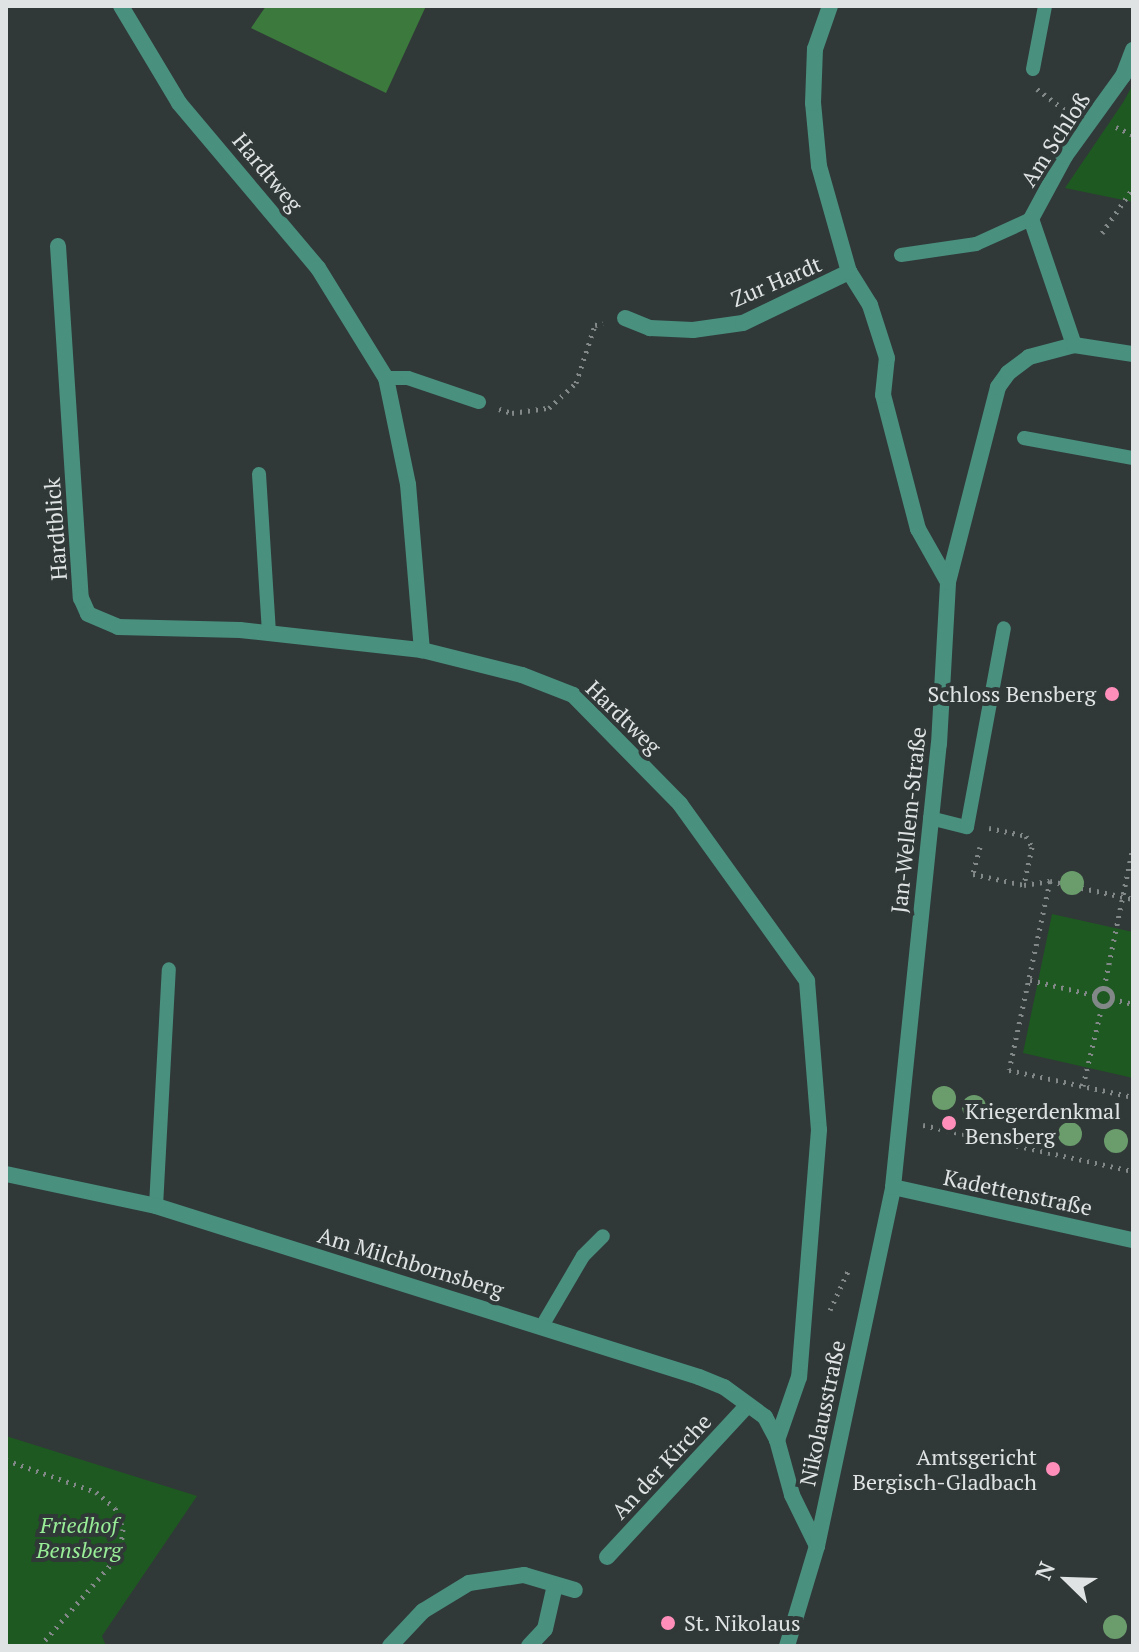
<!DOCTYPE html>
<html>
<head>
<meta charset="utf-8">
<style>
  body { margin:0 }
  #map { position:relative; width:1139px; height:1652px; overflow:hidden; background:#313838; font-family:"PT Serif",serif }
  div>[style] { position:absolute }
  .green>* { inset:0; background:#1e5921 }
  .forest>* { inset:0; background:#3b793c }
  .path>* { height:5px; margin-top:-2.5px; transform-origin:0; background:repeating-linear-gradient(90deg,#828788 0 2px,transparent 0 8px) }
  .path>.ring { margin:-2.5px; padding:0; box-sizing:content-box; background:none; border:5px solid #828788; border-radius:50% }
  .lane>* { height:14px; margin:-7px; padding:0 7px; transform-origin:7px; border-radius:7px; background:#49907e }
  .street>* { height:16px; margin:-8px; padding:0 8px; transform-origin:8px; border-radius:8px; background:#49907e }
  .trees>* { width:24px; height:24px; margin:-12px; border-radius:50%; background:#6a9c6c }
  .dots>* { width:22px; height:22px; translate:-50% -50%; box-sizing:border-box; border:4px solid #313838; border-radius:50% }
  span { translate:-50% -50%; white-space:nowrap; text-align:center; line-height:1.15; -webkit-text-stroke:8px #313838; paint-order:stroke }
  .street-label { font-size:22px; color:#dfe3e4 }
  .poi-label { font-size:22px; color:#dfe3e4 }
  .right { translate:-100% -50%; text-align:right }
  .left { translate:0 -50%; text-align:left }
  .park-label { font-size:22px; color:#98ed97; font-style:italic }
  .frame { position:absolute; inset:0; border:8px solid #dfe3e4; pointer-events:none }
  .north { position:absolute; left:1027px; top:1540px; width:80px; height:80px; -webkit-text-stroke:6px #313838; paint-order:stroke; rotate:293deg; font-size:22px; font-weight:700; line-height:32px; text-align:center; color:#dfe3e4 }
  .north::after { content:''; display:block; margin:auto; width:28px; height:36px; background:#dfe3e4; clip-path:polygon(50% 0,100% 100%,50% 72%,0 100%) }
</style>
</head>
<body>
<div id="map">
  <div class="green">
    <div style="clip-path:polygon(1133px 84px,1133px 202px,1065px 188px,1124px 101px)"></div>
    <div style="clip-path:polygon(1052px 914px,1133px 932px,1133px 1078px,1023px 1053px)"></div>
    <div style="clip-path:polygon(6px 1436px,197px 1496px,102px 1636px,106px 1646px,6px 1646px)"></div>
  </div>
  <div class="forest">
    <div style="clip-path:polygon(266px 6px,426px 6px,386px 93px,251px 28px)"></div>
  </div>
  <div class="path">
    <div style="left:1037px;top:89px;width:39px;rotate:37deg"></div>
    <div style="left:1116px;top:127px;width:19px;rotate:25deg"></div>
    <div style="left:1102px;top:233px;width:55px;rotate:-55.4deg"></div>
    <div style="left:499px;top:409px;width:14px;rotate:17deg"></div>
    <div style="left:512px;top:413px;width:37px;rotate:-8deg"></div>
    <div style="left:549px;top:408px;width:37px;rotate:-43deg"></div>
    <div style="left:576px;top:383px;width:61px;rotate:-71.9deg"></div>
    <div style="left:595px;top:325px;width:8px;rotate:-14deg"></div>
    <div style="left:989px;top:828px;width:38px;rotate:12deg"></div>
    <div style="left:1026px;top:836px;width:13px;rotate:61deg"></div>
    <div style="left:1032px;top:847px;width:39px;rotate:102deg"></div>
    <div style="left:980px;top:847px;width:28px;rotate:105deg"></div>
    <div style="left:973px;top:874px;width:52px;rotate:12.2deg"></div>
    <div style="left:1024px;top:885px;width:26px;rotate:-9deg"></div>
    <div style="left:1050px;top:881px;width:85px;rotate:12.2deg"></div>
    <div style="left:1050px;top:881px;width:193px;rotate:102.2deg"></div>
    <div style="left:1009px;top:1070px;width:127px;rotate:12.3deg"></div>
    <div style="left:1030px;top:980px;width:66px;rotate:13.2deg"></div>
    <div class="ring" style="left:1094px;top:988px;width:13px;height:13px"></div>
    <div style="left:1104px;top:988px;width:144px;rotate:-78.4deg"></div>
    <div style="left:1112px;top:999px;width:22px;rotate:13deg"></div>
    <div style="left:1083px;top:1086px;width:82px;rotate:-76.6deg"></div>
    <div style="left:923px;top:1125px;width:215px;rotate:12.4deg"></div>
    <div style="left:830px;top:1310px;width:45px;rotate:-65.1deg"></div>
    <div style="left:6px;top:1460px;width:96px;rotate:19.6deg"></div>
    <div style="left:96px;top:1492px;width:25px;rotate:40deg"></div>
    <div style="left:115px;top:1508px;width:22px;rotate:69deg"></div>
    <div style="left:123px;top:1529px;width:25px;rotate:97deg"></div>
    <div style="left:120px;top:1554px;width:122px;rotate:131deg"></div>
  </div>
  <div class="lane">
    <div style="left:1033px;top:69px;width:64px;rotate:-79.2deg"></div>
    <div style="left:901px;top:255px;width:76px;rotate:-8.3deg"></div>
    <div style="left:976px;top:244px;width:60px;rotate:-24.4deg"></div>
    <div style="left:386px;top:378px;width:22px"></div>
    <div style="left:408px;top:378px;width:75px;rotate:18.7deg"></div>
    <div style="left:1024px;top:438px;width:111px;rotate:10.4deg"></div>
    <div style="left:259px;top:474px;width:160px;rotate:86.4deg"></div>
    <div style="left:930px;top:818px;width:38px;rotate:14deg"></div>
    <div style="left:967px;top:827px;width:202px;rotate:-79.5deg"></div>
    <div style="left:156px;top:1206px;width:237px;rotate:-86.9deg"></div>
    <div style="left:542px;top:1326px;width:81px;rotate:-59.6deg"></div>
    <div style="left:583px;top:1256px;width:28px;rotate:-45deg"></div>
  </div>
  <div class="street">
    <div style="left:121px;top:6px;width:113px;rotate:59.1deg"></div>
    <div style="left:179px;top:103px;width:216px;rotate:49.9deg"></div>
    <div style="left:318px;top:268px;width:129px;rotate:58.3deg"></div>
    <div style="left:386px;top:378px;width:108px;rotate:78.3deg"></div>
    <div style="left:408px;top:484px;width:167px;rotate:85.2deg"></div>
    <div style="left:422px;top:650px;width:103px;rotate:14deg"></div>
    <div style="left:522px;top:675px;width:55px;rotate:21.4deg"></div>
    <div style="left:573px;top:695px;width:153px;rotate:45.5deg"></div>
    <div style="left:680px;top:804px;width:218px;rotate:54.3deg"></div>
    <div style="left:807px;top:981px;width:149px;rotate:85.4deg"></div>
    <div style="left:819px;top:1130px;width:248px;rotate:94.6deg"></div>
    <div style="left:799px;top:1377px;width:67px;rotate:109.2deg"></div>
    <div style="left:777px;top:1440px;width:57px;rotate:74.7deg"></div>
    <div style="left:792px;top:1495px;width:57px;rotate:63.9deg"></div>
    <div style="left:58px;top:246px;width:353px;rotate:86.3deg"></div>
    <div style="left:81px;top:598px;width:17px;rotate:66deg"></div>
    <div style="left:88px;top:614px;width:33px;rotate:23deg"></div>
    <div style="left:118px;top:627px;width:122px;rotate:1.4deg"></div>
    <div style="left:240px;top:630px;width:183px;rotate:6.3deg"></div>
    <div style="left:625px;top:318px;width:27px;rotate:22deg"></div>
    <div style="left:650px;top:328px;width:43px;rotate:2.7deg"></div>
    <div style="left:693px;top:330px;width:50px;rotate:-8deg"></div>
    <div style="left:743px;top:323px;width:118px;rotate:-25.7deg"></div>
    <div style="left:1074px;top:345px;width:133px;rotate:-108.8deg"></div>
    <div style="left:1031px;top:219px;width:72px;rotate:-61.6deg"></div>
    <div style="left:1065px;top:156px;width:99px;rotate:-54.1deg"></div>
    <div style="left:1123px;top:76px;width:28px;rotate:-69deg"></div>
    <div style="left:948px;top:582px;width:201px;rotate:-75.6deg"></div>
    <div style="left:998px;top:387px;width:17px;rotate:-54deg"></div>
    <div style="left:1008px;top:373px;width:26px;rotate:-37deg"></div>
    <div style="left:1029px;top:357px;width:47px;rotate:-14.9deg"></div>
    <div style="left:1074px;top:345px;width:60px;rotate:8.7deg"></div>
    <div style="left:6px;top:1174px;width:153px;rotate:12deg"></div>
    <div style="left:156px;top:1206px;width:569px;rotate:17.48deg"></div>
    <div style="left:699px;top:1377px;width:27px;rotate:22deg"></div>
    <div style="left:724px;top:1387px;width:51px;rotate:36.2deg"></div>
    <div style="left:765px;top:1417px;width:26px;rotate:62deg"></div>
    <div style="left:893px;top:1187px;width:246px;rotate:12.5deg"></div>
    <div style="left:607px;top:1557px;width:207px;rotate:-47.2deg"></div>
    <div style="left:390px;top:1646px;width:48px;rotate:-46.7deg"></div>
    <div style="left:423px;top:1611px;width:54px;rotate:-31.3deg"></div>
    <div style="left:469px;top:1583px;width:56px;rotate:-8.3deg"></div>
    <div style="left:524px;top:1575px;width:53px;rotate:16.4deg"></div>
    <div style="left:529px;top:1646px;width:23px;rotate:-47deg"></div>
    <div style="left:545px;top:1629px;width:45px;rotate:-77.2deg"></div>
    <div style="left:787px;top:1646px;width:104px;rotate:-73.3deg"></div>
    <div style="left:817px;top:1546px;width:367px;rotate:-78deg"></div>
    <div style="left:893px;top:1187px;width:445px;rotate:-84.1deg"></div>
    <div style="left:939px;top:744px;width:162px;rotate:-86.8deg"></div>
    <div style="left:948px;top:582px;width:61px;rotate:-119.5deg"></div>
    <div style="left:918px;top:529px;width:138px;rotate:-104.6deg"></div>
    <div style="left:883px;top:395px;width:37px;rotate:-84deg"></div>
    <div style="left:887px;top:358px;width:56px;rotate:-107.8deg"></div>
    <div style="left:870px;top:305px;width:39px;rotate:-122deg"></div>
    <div style="left:849px;top:272px;width:110px;rotate:-105.8deg"></div>
    <div style="left:819px;top:166px;width:63px;rotate:-95.4deg"></div>
    <div style="left:813px;top:103px;width:54px;rotate:-87.9deg"></div>
    <div style="left:815px;top:49px;width:46px;rotate:-70.8deg"></div>
  </div>
  <div class="trees">
    <div style="left:1072px;top:883px"></div>
    <div style="left:944px;top:1098px"></div>
    <div style="left:974px;top:1107px"></div>
    <div style="left:1070px;top:1134px"></div>
    <div style="left:1116px;top:1141px"></div>
    <div style="left:1115px;top:1627px"></div>
  </div>
  <div class="dots">
    <div style="left:1112px;top:694px;background:#ff8eba"></div>
    <div style="left:949px;top:1123px;background:#ff8eba"></div>
    <div style="left:1053px;top:1469px;background:#ff8eba"></div>
    <div style="left:668px;top:1623px;background:#ff8eba"></div>
  </div>
  <div class="street-label">
    <span style="left:1055px;top:139px;rotate:-57deg">Am Schloß</span>
    <span style="left:268px;top:172px;rotate:50deg">Hardtweg</span>
    <span style="left:776px;top:281px;rotate:-23deg">Zur Hardt</span>
    <span style="left:55px;top:529px;rotate:-94deg">Hardtblick</span>
    <span style="left:624px;top:717px;rotate:44deg">Hardtweg</span>
    <span style="left:908px;top:820px;rotate:-84deg">Jan-Wellem-Straße</span>
    <span style="left:1018px;top:1192px;rotate:12deg">Kadettenstraße</span>
    <span style="left:411px;top:1262px;rotate:17deg">Am Milchbornsberg</span>
    <span style="left:822px;top:1413px;rotate:-78deg">Nikolausstraße</span>
    <span style="left:661px;top:1466px;rotate:-47deg">An der Kirche</span>
  </div>
  <div class="poi-label">
    <span class="right" style="left:1096px;top:694px">Schloss Bensberg</span>
    <span class="left" style="left:965px;top:1123px">Kriegerdenkmal<br>Bensberg</span>
    <span class="right" style="left:1037px;top:1469px">Amtsgericht<br>Bergisch-Gladbach</span>
    <span class="left" style="left:684px;top:1623px">St. Nikolaus</span>
  </div>
  <div class="park-label">
    <span style="left:79px;top:1537px">Friedhof<br>Bensberg</span>
  </div>
  <div class="frame"></div>
  <div class="north">N</div>
</div>
</body>
</html>
